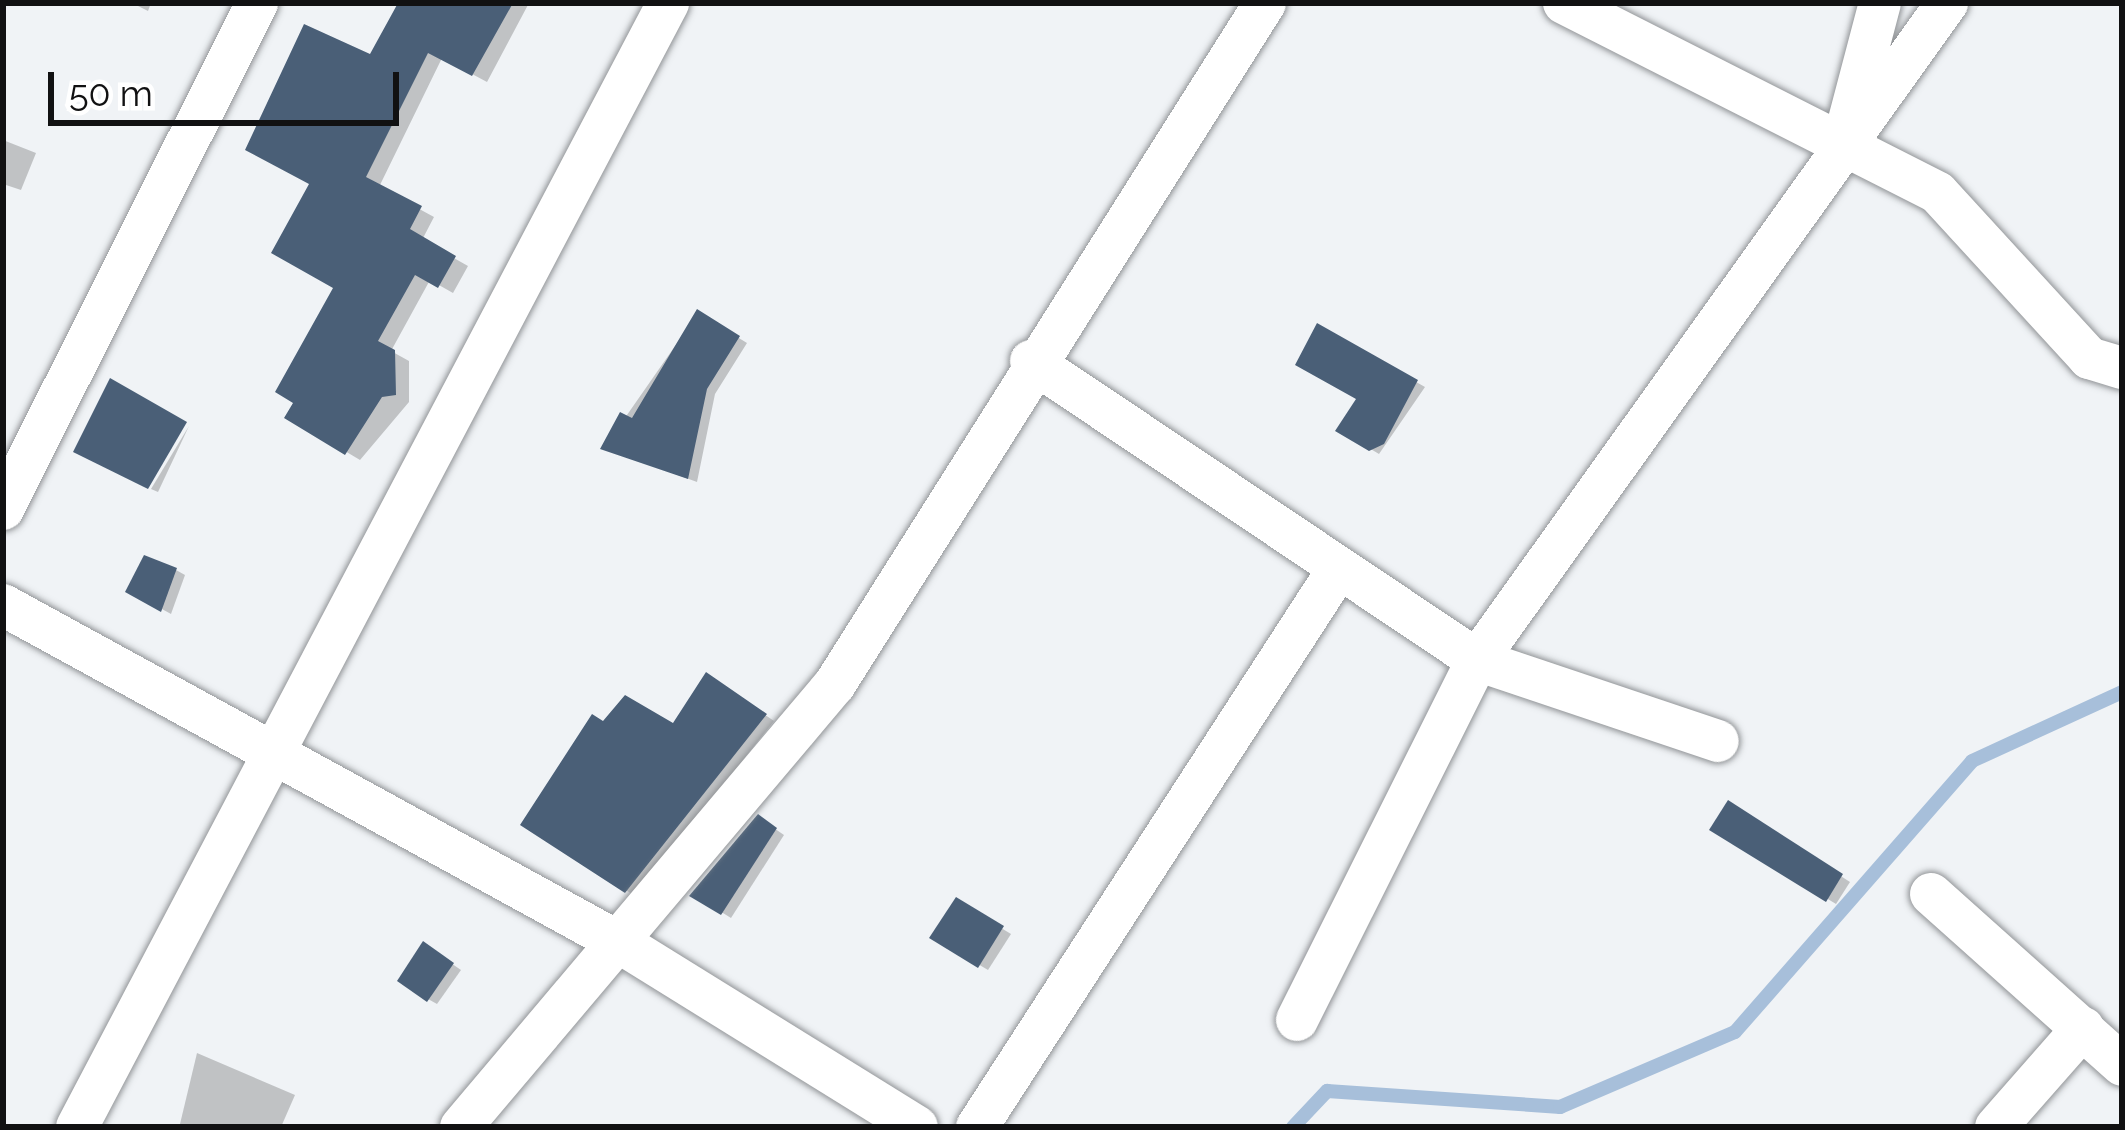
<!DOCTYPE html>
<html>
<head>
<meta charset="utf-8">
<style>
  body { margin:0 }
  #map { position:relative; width:2125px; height:1130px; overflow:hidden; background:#f0f3f6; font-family:Raleway,sans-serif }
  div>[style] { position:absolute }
  .shadow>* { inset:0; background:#0003 }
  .stream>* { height:14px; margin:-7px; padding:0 7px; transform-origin:7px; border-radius:7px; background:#a7bfda }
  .building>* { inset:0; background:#4a5f77 }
  .roads { filter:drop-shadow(0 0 3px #929598) drop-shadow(0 0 3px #929598) }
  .street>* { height:42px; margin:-21px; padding:0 21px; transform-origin:21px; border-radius:21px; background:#fff }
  span { translate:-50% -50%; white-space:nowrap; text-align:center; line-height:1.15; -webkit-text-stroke:12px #fff; paint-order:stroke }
  .frame { position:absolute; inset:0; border:6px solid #111112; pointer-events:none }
  .scale { position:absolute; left:48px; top:72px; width:351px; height:54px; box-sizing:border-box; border:6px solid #111112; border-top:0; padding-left:15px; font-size:36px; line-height:42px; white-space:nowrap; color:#111112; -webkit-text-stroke:9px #fff; paint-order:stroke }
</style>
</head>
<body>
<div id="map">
  <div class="shadow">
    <div style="clip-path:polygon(132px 3px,151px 3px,148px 11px)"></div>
    <div style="clip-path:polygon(398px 3px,529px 3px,487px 82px,442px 58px,379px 187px,434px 217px,422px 240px,468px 266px,453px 293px,430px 280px,391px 351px,409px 361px,409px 402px,360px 460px,288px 417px,337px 287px,313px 183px)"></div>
    <div style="clip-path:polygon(3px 140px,36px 153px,21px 190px,3px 184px)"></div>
    <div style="clip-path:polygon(698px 313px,747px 343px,715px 394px,697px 482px,604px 448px)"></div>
    <div style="clip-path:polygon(1319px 327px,1425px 387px,1379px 454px,1339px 430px,1360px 398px)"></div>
    <div style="clip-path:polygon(189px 426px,158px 492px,151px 489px)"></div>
    <div style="clip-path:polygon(176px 570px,185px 575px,171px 614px,129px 591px)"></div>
    <div style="clip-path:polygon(716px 681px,774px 721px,635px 896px,524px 824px,604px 724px,674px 727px)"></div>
    <div style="clip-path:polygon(1729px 804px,1850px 882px,1836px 904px,1713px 829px)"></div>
    <div style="clip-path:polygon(759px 818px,784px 835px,731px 918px,694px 895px)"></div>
    <div style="clip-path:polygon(957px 901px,1011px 934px,988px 970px,934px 938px)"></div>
    <div style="clip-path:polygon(432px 950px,461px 970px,437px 1004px,428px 999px)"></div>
    <div style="clip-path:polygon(197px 1053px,295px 1095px,281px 1127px,180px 1124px)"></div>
  </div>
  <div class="stream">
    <div style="left:1293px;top:1127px;width:50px;rotate:-46.6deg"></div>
    <div style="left:1327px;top:1091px;width:234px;rotate:3.9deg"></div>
    <div style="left:1560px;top:1107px;width:190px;rotate:-23.2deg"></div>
    <div style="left:1735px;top:1032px;width:360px;rotate:-48.8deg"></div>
    <div style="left:1972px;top:761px;width:165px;rotate:-24.7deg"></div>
  </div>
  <div class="building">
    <div style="clip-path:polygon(398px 3px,513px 3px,472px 76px,428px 53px,366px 177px,422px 206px,410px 229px,456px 256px,438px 288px,415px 275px,378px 341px,395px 350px,396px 395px,382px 397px,345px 455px,284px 418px,293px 403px,275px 392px,333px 288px,271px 253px,309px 184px,245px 150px,304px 24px,370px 54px)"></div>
    <div style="clip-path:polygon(697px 309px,740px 336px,707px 389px,688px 479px,600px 449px,620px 412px,632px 418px)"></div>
    <div style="clip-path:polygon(1317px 323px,1418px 380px,1384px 444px,1369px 451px,1335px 431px,1356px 399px,1295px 365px)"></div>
    <div style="clip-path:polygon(110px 378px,187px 422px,148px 489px,73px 452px)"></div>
    <div style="clip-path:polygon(144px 555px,177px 568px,161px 612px,125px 592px)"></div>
    <div style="clip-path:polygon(706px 672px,767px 714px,625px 893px,520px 825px,592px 714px,603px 721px,625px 695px,673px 723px)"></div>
    <div style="clip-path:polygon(1728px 800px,1843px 874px,1826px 902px,1709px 830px)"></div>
    <div style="clip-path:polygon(758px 814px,777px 828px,721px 915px,689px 896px)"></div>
    <div style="clip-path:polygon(956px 897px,1004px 926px,978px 968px,929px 938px)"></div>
    <div style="clip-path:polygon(423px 941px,454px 963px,427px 1002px,397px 981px)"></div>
  </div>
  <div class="roads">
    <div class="street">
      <div style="left:1564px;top:3px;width:419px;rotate:26.9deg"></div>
      <div style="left:1938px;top:193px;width:224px;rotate:47.5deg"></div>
      <div style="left:2089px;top:358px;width:34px;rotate:17deg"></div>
      <div style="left:1848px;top:124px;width:125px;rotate:-75.2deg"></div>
      <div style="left:1031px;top:361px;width:537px;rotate:33.84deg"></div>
      <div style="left:1477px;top:660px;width:254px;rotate:18.6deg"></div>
      <div style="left:3px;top:509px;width:566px;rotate:-63.34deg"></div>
      <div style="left:3px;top:605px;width:706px;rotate:28.71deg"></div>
      <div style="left:622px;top:944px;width:347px;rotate:31.8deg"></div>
      <div style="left:1931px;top:894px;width:256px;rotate:41.8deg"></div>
      <div style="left:1297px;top:1020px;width:402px;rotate:-63.4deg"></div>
      <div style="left:1477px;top:660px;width:808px;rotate:-54.42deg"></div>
      <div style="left:77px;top:1127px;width:1270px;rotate:-62.26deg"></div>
      <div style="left:461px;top:1127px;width:580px;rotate:-49.83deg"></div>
      <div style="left:835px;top:684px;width:805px;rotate:-57.73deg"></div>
      <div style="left:977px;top:1127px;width:666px;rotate:-57.07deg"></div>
      <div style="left:1996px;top:1127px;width:132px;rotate:-48.7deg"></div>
    </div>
  </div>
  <div class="frame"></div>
  <div class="scale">50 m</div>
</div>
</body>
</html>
